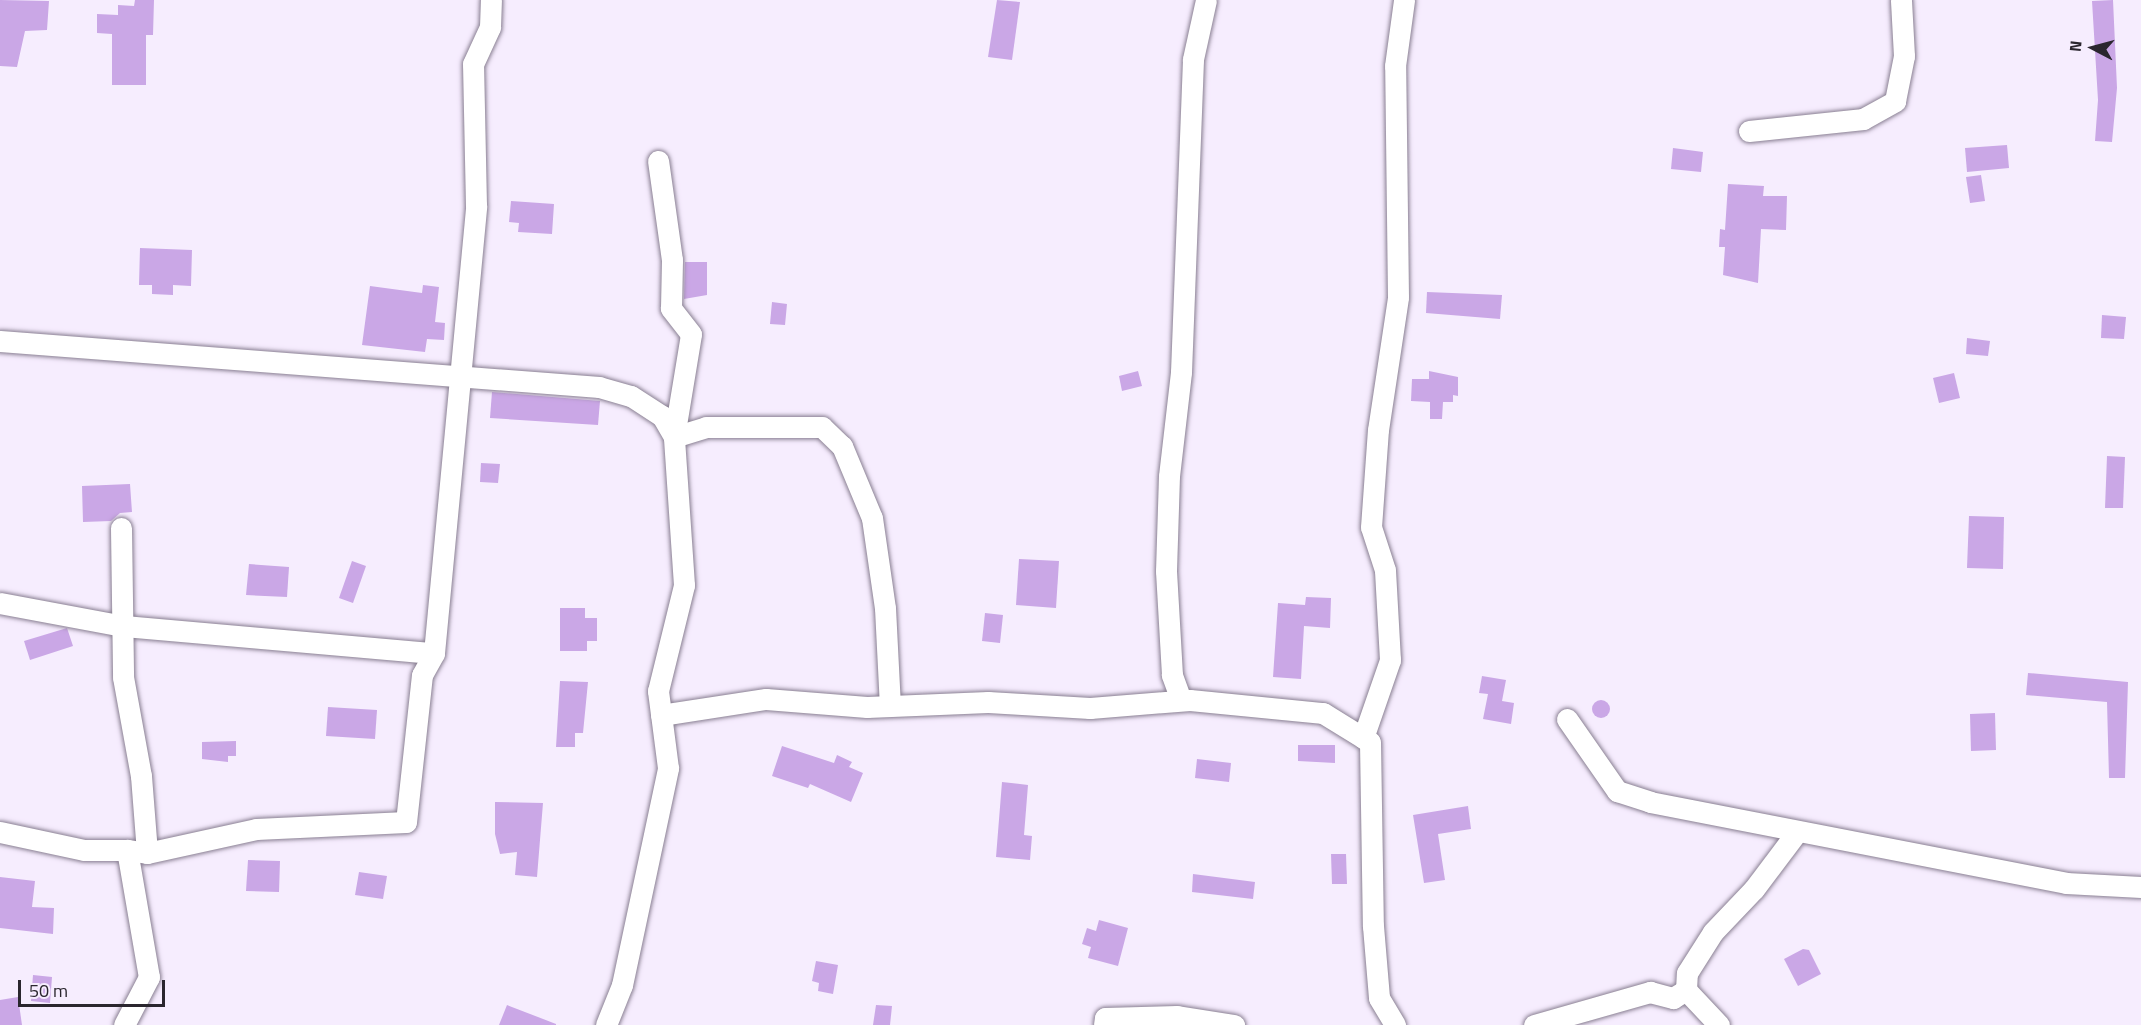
<!DOCTYPE html>
<html>
<head>
<meta charset="utf-8">
<style>
  body { margin:0 }
  #map { position:relative; width:2141px; height:1025px; overflow:hidden; background:#f6edfe; font-family:"Titillium Web",sans-serif }
  div>[style] { position:absolute }
  .building>* { inset:0; background:#caa7e6 }
  .round { border-radius:50% }
  .roads { filter:drop-shadow(0 0 2px #897f92) drop-shadow(0 0 2px #897f92) }
  .street>* { height:21px; margin:-10.5px; padding:0 10.5px; transform-origin:10.5px; border-radius:10.5px; background:#fff }
  span { translate:-50% -50%; white-space:nowrap; text-align:center; line-height:1.15; -webkit-text-stroke:6px #f6edfe; paint-order:stroke }
  .north { position:absolute; left:2063px; top:18px; width:60px; height:60px; -webkit-text-stroke:4px #f6edfe; paint-order:stroke; rotate:276deg; font-size:16px; font-weight:700; line-height:24px; text-align:center; color:#2a262e }
  .north::after { content:''; display:block; margin:auto; width:21px; height:27px; background:#2a262e; clip-path:polygon(50% 0,100% 100%,50% 72%,0 100%) }
  .scale { position:absolute; left:18px; top:980px; width:147px; height:27px; box-sizing:border-box; border:3px solid #2a262e; border-top:0; padding-left:8px; font-size:18px; line-height:21px; white-space:nowrap; color:#2a262e; -webkit-text-stroke:4px #f6edfe; paint-order:stroke }
</style>
</head>
<body>
<div id="map">
  <div class="building">
    <div style="clip-path:polygon(0 0,49px 1px,47px 30px,25px 31px,17px 67px,0 66px)"></div>
    <div style="clip-path:polygon(135px 0,154px 0,153px 35px,146px 35px,146px 85px,112px 85px,112px 34px,97px 33px,97px 14px,118px 15px,118px 5px,134px 6px)"></div>
    <div style="clip-path:polygon(997px 0,1020px 2px,1012px 60px,988px 57px)"></div>
    <div style="clip-path:polygon(2113px 0,2117px 88px,2112px 142px,2095px 141px,2098px 100px,2092px 1px)"></div>
    <div style="clip-path:polygon(2007px 145px,2009px 168px,1967px 172px,1965px 148px)"></div>
    <div style="clip-path:polygon(1673px 148px,1703px 152px,1701px 172px,1671px 169px)"></div>
    <div style="clip-path:polygon(1981px 175px,1985px 201px,1970px 203px,1966px 177px)"></div>
    <div style="clip-path:polygon(1728px 184px,1764px 186px,1763px 196px,1787px 196px,1786px 230px,1761px 229px,1758px 283px,1723px 275px,1725px 247px,1719px 247px,1720px 229px,1725px 230px)"></div>
    <div style="clip-path:polygon(511px 201px,554px 204px,552px 234px,518px 232px,519px 223px,509px 222px)"></div>
    <div style="clip-path:polygon(140px 248px,192px 250px,191px 286px,173px 285px,173px 295px,152px 294px,152px 285px,139px 285px)"></div>
    <div style="clip-path:polygon(685px 262px,707px 262px,707px 295px,684px 299px)"></div>
    <div style="clip-path:polygon(423px 285px,439px 287px,435px 322px,445px 323px,444px 340px,427px 339px,425px 352px,362px 345px,370px 286px,422px 293px)"></div>
    <div style="clip-path:polygon(1427px 292px,1502px 295px,1500px 319px,1426px 313px)"></div>
    <div style="clip-path:polygon(772px 302px,787px 304px,785px 325px,770px 324px)"></div>
    <div style="clip-path:polygon(2102px 315px,2126px 317px,2124px 339px,2101px 338px)"></div>
    <div style="clip-path:polygon(1967px 338px,1990px 341px,1988px 356px,1966px 354px)"></div>
    <div style="clip-path:polygon(1138px 371px,1142px 386px,1122px 391px,1119px 376px)"></div>
    <div style="clip-path:polygon(1429px 371px,1458px 377px,1458px 396px,1453px 395px,1453px 402px,1443px 402px,1442px 419px,1430px 419px,1430px 402px,1411px 401px,1412px 379px,1429px 379px)"></div>
    <div style="clip-path:polygon(1954px 373px,1960px 398px,1939px 403px,1933px 378px)"></div>
    <div style="clip-path:polygon(492px 392px,600px 401px,598px 425px,490px 418px)"></div>
    <div style="clip-path:polygon(2107px 456px,2125px 457px,2123px 508px,2105px 508px)"></div>
    <div style="clip-path:polygon(481px 463px,500px 464px,498px 483px,480px 482px)"></div>
    <div style="clip-path:polygon(130px 484px,132px 512px,120px 513px,111px 521px,83px 522px,82px 486px)"></div>
    <div style="clip-path:polygon(1969px 516px,2004px 517px,2003px 569px,1967px 568px)"></div>
    <div style="clip-path:polygon(1019px 559px,1059px 561px,1056px 608px,1016px 605px)"></div>
    <div style="clip-path:polygon(352px 561px,366px 566px,353px 603px,339px 598px)"></div>
    <div style="clip-path:polygon(249px 564px,289px 567px,287px 597px,246px 595px)"></div>
    <div style="clip-path:polygon(1306px 597px,1331px 598px,1330px 628px,1304px 626px,1301px 679px,1273px 677px,1278px 603px,1305px 605px)"></div>
    <div style="clip-path:polygon(560px 608px,585px 608px,585px 618px,597px 618px,597px 641px,587px 641px,587px 651px,560px 651px)"></div>
    <div style="clip-path:polygon(985px 613px,1003px 615px,1000px 643px,982px 641px)"></div>
    <div style="clip-path:polygon(67px 628px,73px 646px,30px 660px,24px 641px)"></div>
    <div style="clip-path:polygon(2028px 673px,2128px 682px,2125px 778px,2109px 778px,2107px 702px,2026px 695px)"></div>
    <div style="clip-path:polygon(1482px 676px,1506px 680px,1502px 701px,1514px 703px,1511px 724px,1483px 719px,1488px 694px,1479px 693px)"></div>
    <div style="clip-path:polygon(560px 681px,588px 682px,583px 733px,575px 733px,575px 747px,556px 747px)"></div>
    <div class="round" style="left:1592px;top:700px;width:18px;height:18px"></div>
    <div style="clip-path:polygon(328px 707px,377px 710px,375px 739px,326px 736px)"></div>
    <div style="clip-path:polygon(1995px 713px,1996px 750px,1971px 751px,1970px 714px)"></div>
    <div style="clip-path:polygon(236px 741px,236px 756px,228px 756px,228px 762px,202px 759px,202px 742px)"></div>
    <div style="clip-path:polygon(1298px 745px,1335px 745px,1335px 763px,1298px 761px)"></div>
    <div style="clip-path:polygon(782px 746px,834px 763px,837px 755px,852px 762px,849px 767px,863px 773px,851px 802px,810px 784px,808px 788px,772px 776px)"></div>
    <div style="clip-path:polygon(1197px 759px,1231px 763px,1229px 782px,1195px 778px)"></div>
    <div style="clip-path:polygon(1002px 782px,1028px 785px,1024px 835px,1032px 836px,1030px 860px,996px 857px)"></div>
    <div style="clip-path:polygon(495px 802px,543px 803px,537px 877px,515px 875px,517px 852px,500px 854px,495px 834px)"></div>
    <div style="clip-path:polygon(1468px 806px,1471px 829px,1438px 834px,1445px 880px,1424px 883px,1413px 815px)"></div>
    <div style="clip-path:polygon(1331px 854px,1346px 854px,1347px 884px,1332px 884px)"></div>
    <div style="clip-path:polygon(248px 860px,280px 861px,279px 892px,246px 891px)"></div>
    <div style="clip-path:polygon(359px 872px,387px 876px,383px 899px,355px 895px)"></div>
    <div style="clip-path:polygon(1193px 874px,1255px 882px,1253px 899px,1192px 892px)"></div>
    <div style="clip-path:polygon(0 877px,35px 881px,32px 907px,54px 908px,53px 934px,0 928px)"></div>
    <div style="clip-path:polygon(1099px 920px,1128px 928px,1118px 966px,1088px 958px,1091px 947px,1082px 944px,1087px 928px,1096px 931px)"></div>
    <div style="clip-path:polygon(1803px 949px,1809px 950px,1821px 974px,1798px 986px,1784px 959px)"></div>
    <div style="clip-path:polygon(816px 961px,838px 965px,833px 994px,818px 991px,819px 983px,812px 981px)"></div>
    <div style="clip-path:polygon(33px 975px,52px 977px,50px 1003px,31px 1001px)"></div>
    <div style="clip-path:polygon(18px 997px,22px 1025px,0 1025px,0 1000px)"></div>
    <div style="clip-path:polygon(507px 1005px,556px 1024px,556px 1025px,499px 1025px)"></div>
    <div style="clip-path:polygon(876px 1005px,892px 1006px,890px 1025px,873px 1025px)"></div>
  </div>
  <div class="roads">
    <div class="street">
      <div style="left:1749px;top:131px;width:115px;rotate:-6deg"></div>
      <div style="left:1863px;top:119px;width:37px;rotate:-29deg"></div>
      <div style="left:1895px;top:101px;width:46px;rotate:-78.7deg"></div>
      <div style="left:1904px;top:56px;width:56px;rotate:-93.1deg"></div>
      <div style="left:0;top:341px;width:601px;rotate:4.39deg"></div>
      <div style="left:599px;top:387px;width:33px;rotate:16deg"></div>
      <div style="left:631px;top:396px;width:37px;rotate:33deg"></div>
      <div style="left:662px;top:416px;width:24px;rotate:60deg"></div>
      <div style="left:674px;top:437px;width:34px;rotate:-17deg"></div>
      <div style="left:706px;top:427px;width:116px"></div>
      <div style="left:822px;top:427px;width:28px;rotate:44deg"></div>
      <div style="left:842px;top:446px;width:78px;rotate:67.4deg"></div>
      <div style="left:872px;top:518px;width:91px;rotate:81.8deg"></div>
      <div style="left:885px;top:608px;width:98px;rotate:87.1deg"></div>
      <div style="left:121px;top:528px;width:149px;rotate:89.2deg"></div>
      <div style="left:123px;top:677px;width:101px;rotate:79.7deg"></div>
      <div style="left:141px;top:776px;width:77px;rotate:85.5deg"></div>
      <div style="left:147px;top:853px;width:20px;rotate:-171deg"></div>
      <div style="left:0;top:603px;width:125px;rotate:10.6deg"></div>
      <div style="left:123px;top:626px;width:312px;rotate:5deg"></div>
      <div style="left:1181px;top:700px;width:27px;rotate:-110deg"></div>
      <div style="left:1172px;top:675px;width:104px;rotate:-93.3deg"></div>
      <div style="left:1166px;top:571px;width:95px;rotate:-88.2deg"></div>
      <div style="left:1169px;top:476px;width:105px;rotate:-83.4deg"></div>
      <div style="left:1181px;top:372px;width:313px;rotate:-87.8deg"></div>
      <div style="left:1193px;top:59px;width:60px;rotate:-77.6deg"></div>
      <div style="left:661px;top:715px;width:106px;rotate:-8.7deg"></div>
      <div style="left:766px;top:699px;width:101px;rotate:4.5deg"></div>
      <div style="left:867px;top:707px;width:121px;rotate:-2.4deg"></div>
      <div style="left:988px;top:702px;width:102px;rotate:3.4deg"></div>
      <div style="left:1090px;top:708px;width:100px;rotate:-4.6deg"></div>
      <div style="left:1190px;top:700px;width:134px;rotate:5.6deg"></div>
      <div style="left:1323px;top:713px;width:55px;rotate:31.7deg"></div>
      <div style="left:1370px;top:742px;width:184px;rotate:89.1deg"></div>
      <div style="left:1373px;top:926px;width:72px;rotate:85.2deg"></div>
      <div style="left:1379px;top:998px;width:31px;rotate:59deg"></div>
      <div style="left:1567px;top:719px;width:88px;rotate:55.2deg"></div>
      <div style="left:1617px;top:791px;width:35px;rotate:18deg"></div>
      <div style="left:1650px;top:802px;width:424px;rotate:11deg"></div>
      <div style="left:2066px;top:883px;width:75px;rotate:3.1deg"></div>
      <div style="left:1363px;top:738px;width:83px;rotate:-70.9deg"></div>
      <div style="left:1390px;top:660px;width:90px;rotate:-93.2deg"></div>
      <div style="left:1385px;top:570px;width:45px;rotate:-108deg"></div>
      <div style="left:1371px;top:527px;width:97px;rotate:-85.9deg"></div>
      <div style="left:1378px;top:430px;width:134px;rotate:-81.4deg"></div>
      <div style="left:1398px;top:297px;width:231px;rotate:-90.7deg"></div>
      <div style="left:1395px;top:66px;width:67px;rotate:-82.2deg"></div>
      <div style="left:0;top:832px;width:86px;rotate:12.1deg"></div>
      <div style="left:84px;top:850px;width:43px"></div>
      <div style="left:127px;top:850px;width:129px;rotate:80.2deg"></div>
      <div style="left:149px;top:977px;width:54px;rotate:117.5deg"></div>
      <div style="left:147px;top:853px;width:112px;rotate:-12.4deg"></div>
      <div style="left:256px;top:829px;width:150px;rotate:-2.7deg"></div>
      <div style="left:406px;top:822px;width:148px;rotate:-83.8deg"></div>
      <div style="left:422px;top:675px;width:25px;rotate:-61deg"></div>
      <div style="left:434px;top:653px;width:449px;rotate:-84.6deg"></div>
      <div style="left:476px;top:206px;width:142px;rotate:-91.2deg"></div>
      <div style="left:473px;top:64px;width:41px;rotate:-65.3deg"></div>
      <div style="left:490px;top:27px;width:27px;rotate:-88deg"></div>
      <div style="left:1686px;top:990px;width:48px;rotate:46.7deg"></div>
      <div style="left:606px;top:1025px;width:43px;rotate:-68.2deg"></div>
      <div style="left:622px;top:985px;width:222px;rotate:-78deg"></div>
      <div style="left:668px;top:768px;width:78px;rotate:-97.4deg"></div>
      <div style="left:658px;top:691px;width:109px;rotate:-76.2deg"></div>
      <div style="left:684px;top:585px;width:148px;rotate:-93.9deg"></div>
      <div style="left:674px;top:437px;width:104px;rotate:-80.6deg"></div>
      <div style="left:691px;top:334px;width:33px;rotate:-128deg"></div>
      <div style="left:671px;top:308px;width:48px;rotate:-88.8deg"></div>
      <div style="left:672px;top:260px;width:100px;rotate:-98deg"></div>
      <div style="left:1104px;top:1025px;width:7px;rotate:-82deg"></div>
      <div style="left:1105px;top:1018px;width:72px;rotate:-1.6deg"></div>
      <div style="left:1177px;top:1016px;width:58px;rotate:9deg"></div>
      <div style="left:1534px;top:1025px;width:121px;rotate:-15.9deg"></div>
      <div style="left:1650px;top:992px;width:24px;rotate:15deg"></div>
      <div style="left:1673px;top:998px;width:15px;rotate:-32deg"></div>
      <div style="left:1686px;top:990px;width:17px;rotate:-87deg"></div>
      <div style="left:1687px;top:973px;width:49px;rotate:-57.6deg"></div>
      <div style="left:1713px;top:932px;width:59px;rotate:-46.4deg"></div>
      <div style="left:1754px;top:889px;width:71px;rotate:-53deg"></div>
    </div>
  </div>
  <div class="north">N</div>
  <div class="scale">50 m</div>
</div>
</body>
</html>
